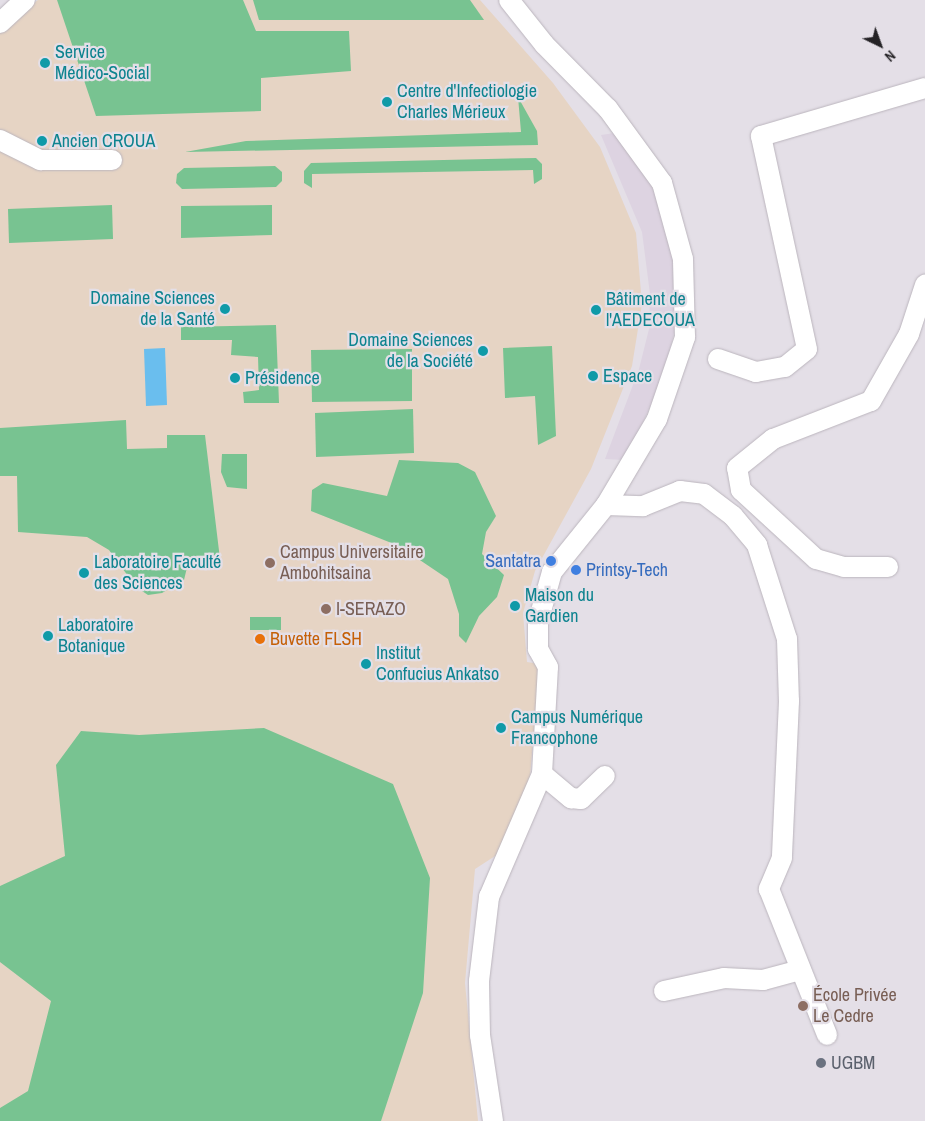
<!DOCTYPE html>
<html>
<head>
<meta charset="utf-8">
<style>
  body { margin:0 }
  #map { position:relative; width:925px; height:1121px; overflow:hidden; background:#e4dfe7; font-family:"Archivo Narrow",sans-serif }
  div>[style] { position:absolute }
  .built>* { inset:0; background:#ddd3e1 }
  .education>* { inset:0; background:#e6d4c4 }
  .green>* { inset:0; background:#78c391 }
  .water>* { inset:0; background:#6abeee }
  .roads { filter:drop-shadow(0 0 1px #bbb5bd) drop-shadow(0 0 1px #bbb5bd) }
  .minor>* { height:20px; margin:-10px; padding:0 10px; transform-origin:10px; border-radius:10px; background:#fff }
  .dots>* { width:14px; height:14px; translate:-50% -50%; box-sizing:border-box; border:2px solid #e4dfe7; border-radius:50% }
  span { translate:-50% -50%; white-space:nowrap; text-align:center; line-height:1.15; -webkit-text-stroke:4.5px #e4dfe7; paint-order:stroke }
  .culture-label { font-size:18px; color:#0d838f }
  .left { translate:0 -50%; text-align:left }
  .right { translate:-100% -50%; text-align:right }
  .education-label { font-size:18px; color:#785e54 }
  .shop-label { font-size:18px; color:#366cbe }
  .food-label { font-size:18px; color:#c56008 }
  .worship-label { font-size:18px; color:#5b616d }
  .north { position:absolute; left:855px; top:20px; width:50px; height:50px; -webkit-text-stroke:4px #e4dfe7; paint-order:stroke; rotate:138deg; font-size:14px; font-weight:700; line-height:20px; text-align:center; color:#252326 }
  .north::after { content:''; display:block; margin:auto; width:18px; height:22px; background:#252326; clip-path:polygon(50% 0,100% 100%,50% 72%,0 100%) }
</style>
</head>
<body>
<div id="map">
  <div class="built">
    <div style="clip-path:polygon(621px 132px,657px 187px,676px 272px,677px 320px,663px 380px,625px 460px,605px 459px,639px 369px,649px 329px,650px 294px,642px 232px,601px 135px)"></div>
  </div>
  <div class="education">
    <div style="clip-path:polygon(38px 0,480px 0,553px 83px,600px 147px,636px 233px,642px 304px,632px 366px,591px 469px,535px 571px,523px 613px,527px 662px,540px 664px,529px 787px,506px 849px,475px 869px,465px 983px,478px 1121px,0 1121px,0 28px)"></div>
  </div>
  <div class="green">
    <div style="clip-path:polygon(57px 0,243px 0,256px 31px,349px 31px,351px 71px,261px 78px,261px 111px,96px 116px)"></div>
    <div style="clip-path:polygon(253px 0,470px 0,484px 20px,259px 20px)"></div>
    <div style="clip-path:polygon(518px 97px,537px 131px,538px 145px,185px 152px,246px 141px,521px 132px)"></div>
    <div style="clip-path:polygon(536px 158px,542px 164px,542px 179px,534px 184px,533px 170px,312px 174px,312px 188px,304px 183px,304px 171px,311px 163px)"></div>
    <div style="clip-path:polygon(275px 166px,282px 172px,282px 181px,276px 187px,182px 189px,176px 183px,177px 174px,184px 168px)"></div>
    <div style="clip-path:polygon(112px 205px,113px 239px,9px 243px,8px 209px)"></div>
    <div style="clip-path:polygon(272px 205px,272px 235px,181px 238px,181px 206px)"></div>
    <div style="clip-path:polygon(276px 325px,279px 403px,244px 403px,243px 392px,259px 390px,258px 357px,231px 355px,232px 340px,181px 340px,181px 327px)"></div>
    <div style="clip-path:polygon(552px 346px,556px 436px,538px 445px,535px 396px,505px 398px,503px 348px)"></div>
    <div style="clip-path:polygon(412px 349px,412px 401px,312px 402px,311px 350px)"></div>
    <div style="clip-path:polygon(413px 409px,414px 453px,316px 457px,315px 413px)"></div>
    <div style="clip-path:polygon(126px 420px,127px 449px,167px 448px,167px 435px,205px 435px,220px 559px,189px 559px,184px 580px,162px 593px,148px 595px,136px 587px,109px 550px,87px 537px,18px 532px,17px 476px,0 476px,0 428px)"></div>
    <div style="clip-path:polygon(222px 454px,247px 454px,247px 489px,227px 487px,221px 472px)"></div>
    <div style="clip-path:polygon(399px 460px,458px 463px,475px 472px,496px 516px,486px 532px,482px 554px,504px 575px,497px 597px,479px 616px,466px 643px,459px 636px,459px 614px,448px 579px,399px 546px,311px 511px,312px 490px,323px 483px,387px 496px)"></div>
    <div style="clip-path:polygon(250px 617px,281px 617px,281px 630px,250px 630px)"></div>
    <div style="clip-path:polygon(264px 728px,393px 784px,430px 878px,423px 993px,381px 1121px,0 1121px,0 1108px,28px 1091px,51px 1001px,0 962px,0 886px,65px 856px,56px 765px,81px 731px,139px 735px)"></div>
  </div>
  <div class="water">
    <div style="clip-path:polygon(165px 348px,167px 405px,146px 406px,144px 349px)"></div>
  </div>
  <div class="roads">
    <div class="minor">
      <div style="left:0;top:23px;width:34px;rotate:-43deg"></div>
      <div style="left:0;top:140px;width:45px;rotate:26.6deg"></div>
      <div style="left:40px;top:160px;width:72px"></div>
      <div style="left:718px;top:359px;width:40px;rotate:18.9deg"></div>
      <div style="left:756px;top:372px;width:29px;rotate:-10deg"></div>
      <div style="left:785px;top:367px;width:28px;rotate:-39deg"></div>
      <div style="left:807px;top:349px;width:218px;rotate:-102.2deg"></div>
      <div style="left:761px;top:136px;width:171px;rotate:-16.3deg"></div>
      <div style="left:606px;top:505px;width:37px;rotate:2deg"></div>
      <div style="left:643px;top:506px;width:40px;rotate:-22deg"></div>
      <div style="left:680px;top:491px;width:24px;rotate:7deg"></div>
      <div style="left:704px;top:494px;width:36px;rotate:37deg"></div>
      <div style="left:733px;top:516px;width:38px;rotate:50deg"></div>
      <div style="left:757px;top:545px;width:99px;rotate:72.3deg"></div>
      <div style="left:787px;top:639px;width:62px;rotate:88.2deg"></div>
      <div style="left:789px;top:701px;width:157px;rotate:92.6deg"></div>
      <div style="left:782px;top:858px;width:34px;rotate:113deg"></div>
      <div style="left:769px;top:889px;width:157px;rotate:68.3deg"></div>
      <div style="left:888px;top:567px;width:44px;rotate:180deg"></div>
      <div style="left:844px;top:567px;width:29px;rotate:-164deg"></div>
      <div style="left:816px;top:559px;width:102px;rotate:-137.4deg"></div>
      <div style="left:741px;top:490px;width:22px;rotate:-100deg"></div>
      <div style="left:737px;top:468px;width:46px;rotate:-38.9deg"></div>
      <div style="left:773px;top:439px;width:105px;rotate:-21.2deg"></div>
      <div style="left:871px;top:401px;width:77px;rotate:-60.4deg"></div>
      <div style="left:909px;top:334px;width:52px;rotate:-71.9deg"></div>
      <div style="left:542px;top:774px;width:38px;rotate:40deg"></div>
      <div style="left:571px;top:798px;width:10px;rotate:6deg"></div>
      <div style="left:581px;top:799px;width:33px;rotate:-44deg"></div>
      <div style="left:664px;top:991px;width:61px;rotate:-12.2deg"></div>
      <div style="left:724px;top:978px;width:39px;rotate:3deg"></div>
      <div style="left:763px;top:980px;width:38px;rotate:-15deg"></div>
      <div style="left:493px;top:1121px;width:87px;rotate:-98.6deg"></div>
      <div style="left:480px;top:1035px;width:54px;rotate:-91.1deg"></div>
      <div style="left:479px;top:981px;width:85px;rotate:-83.2deg"></div>
      <div style="left:489px;top:897px;width:134px;rotate:-66.7deg"></div>
      <div style="left:542px;top:774px;width:107px;rotate:-86.8deg"></div>
      <div style="left:548px;top:667px;width:21px;rotate:-119deg"></div>
      <div style="left:538px;top:649px;width:27px;rotate:-90deg"></div>
      <div style="left:538px;top:622px;width:52px;rotate:-74.4deg"></div>
      <div style="left:552px;top:572px;width:86px;rotate:-51.1deg"></div>
      <div style="left:606px;top:505px;width:100px;rotate:-59.3deg"></div>
      <div style="left:657px;top:419px;width:87px;rotate:-71.1deg"></div>
      <div style="left:685px;top:337px;width:78px;rotate:-91.5deg"></div>
      <div style="left:683px;top:259px;width:79px;rotate:-105.4deg"></div>
      <div style="left:662px;top:183px;width:92px;rotate:-126.1deg"></div>
      <div style="left:608px;top:109px;width:91px;rotate:-134.6deg"></div>
      <div style="left:544px;top:44px;width:56px;rotate:-128.5deg"></div>
    </div>
  </div>
  <div class="dots">
    <div style="left:45px;top:63px;background:#0f9aa8"></div>
    <div style="left:387px;top:102px;background:#0f9aa8"></div>
    <div style="left:42px;top:141px;background:#0f9aa8"></div>
    <div style="left:225px;top:309px;background:#0f9aa8"></div>
    <div style="left:596px;top:310px;background:#0f9aa8"></div>
    <div style="left:483px;top:351px;background:#0f9aa8"></div>
    <div style="left:593px;top:376px;background:#0f9aa8"></div>
    <div style="left:235px;top:378px;background:#0f9aa8"></div>
    <div style="left:551px;top:561px;background:#3f7fe0"></div>
    <div style="left:270px;top:563px;background:#8d6e63"></div>
    <div style="left:576px;top:570px;background:#3f7fe0"></div>
    <div style="left:84px;top:573px;background:#0f9aa8"></div>
    <div style="left:515px;top:606px;background:#0f9aa8"></div>
    <div style="left:326px;top:609px;background:#8d6e63"></div>
    <div style="left:48px;top:636px;background:#0f9aa8"></div>
    <div style="left:260px;top:639px;background:#e8710a"></div>
    <div style="left:366px;top:664px;background:#0f9aa8"></div>
    <div style="left:501px;top:728px;background:#0f9aa8"></div>
    <div style="left:803px;top:1006px;background:#8d6e63"></div>
    <div style="left:821px;top:1063px;background:#6b7280"></div>
  </div>
  <div class="culture-label">
    <span class="left" style="left:55px;top:63px">Service<br>Médico-Social</span>
    <span class="left" style="left:397px;top:102px">Centre d'Infectiologie<br>Charles Mérieux</span>
    <span class="left" style="left:52px;top:141px">Ancien CROUA</span>
    <span class="right" style="left:215px;top:309px">Domaine Sciences<br>de la Santé</span>
    <span class="left" style="left:606px;top:310px">Bâtiment de<br>l'AEDECOUA</span>
    <span class="right" style="left:473px;top:351px">Domaine Sciences<br>de la Société</span>
    <span class="left" style="left:603px;top:376px">Espace</span>
    <span class="left" style="left:245px;top:378px">Présidence</span>
    <span class="left" style="left:94px;top:573px">Laboratoire Faculté<br>des Sciences</span>
    <span class="left" style="left:525px;top:606px">Maison du<br>Gardien</span>
    <span class="left" style="left:58px;top:636px">Laboratoire<br>Botanique</span>
    <span class="left" style="left:376px;top:664px">Institut<br>Confucius Ankatso</span>
    <span class="left" style="left:511px;top:728px">Campus Numérique<br>Francophone</span>
  </div>
  <div class="education-label">
    <span class="left" style="left:280px;top:563px">Campus Universitaire<br>Ambohitsaina</span>
    <span class="left" style="left:336px;top:609px">I-SERAZO</span>
    <span class="left" style="left:813px;top:1006px">École Privée<br>Le Cedre</span>
  </div>
  <div class="shop-label">
    <span class="right" style="left:541px;top:561px">Santatra</span>
    <span class="left" style="left:586px;top:570px">Printsy-Tech</span>
  </div>
  <div class="food-label">
    <span class="left" style="left:270px;top:639px">Buvette FLSH</span>
  </div>
  <div class="worship-label">
    <span class="left" style="left:831px;top:1063px">UGBM</span>
  </div>
  <div class="north">N</div>
</div>
</body>
</html>
